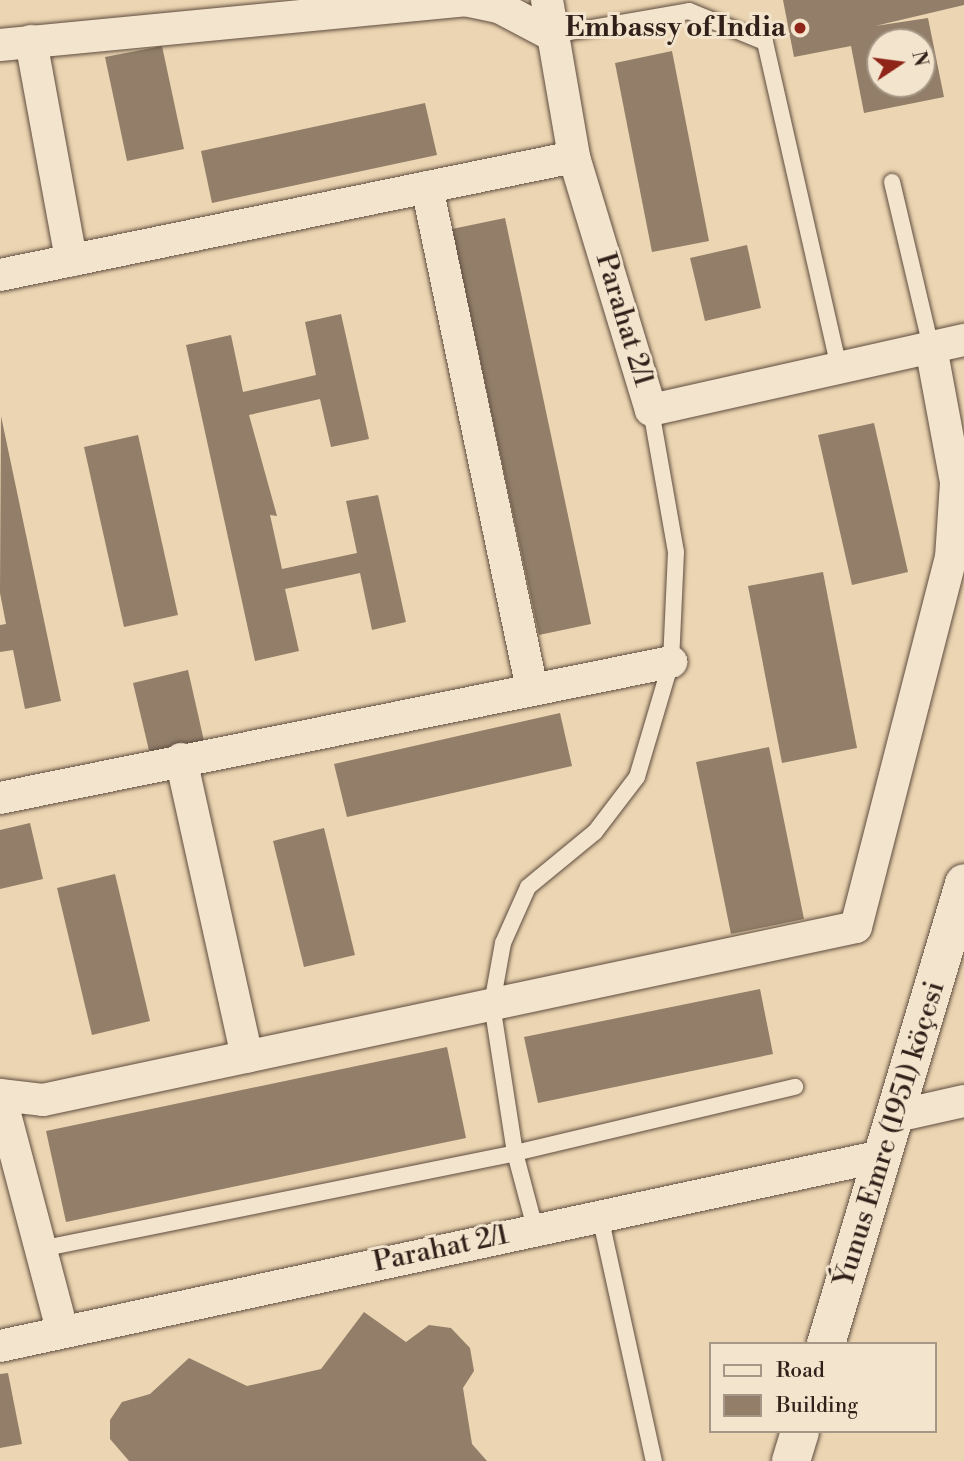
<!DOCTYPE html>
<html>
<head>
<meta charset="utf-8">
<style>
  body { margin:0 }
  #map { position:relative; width:964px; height:1461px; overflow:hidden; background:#ecd5b2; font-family:"Libre Bodoni",serif }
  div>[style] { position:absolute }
  .building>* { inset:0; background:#927e69 }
  .roads { filter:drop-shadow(0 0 2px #5f4d3f) drop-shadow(0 0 2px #5f4d3f) }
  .service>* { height:16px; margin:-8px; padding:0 8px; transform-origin:8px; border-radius:8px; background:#f3e4cd }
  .minor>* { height:32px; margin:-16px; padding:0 16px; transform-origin:16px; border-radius:16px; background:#f3e4cd }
  .tertiary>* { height:38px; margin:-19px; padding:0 19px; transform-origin:19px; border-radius:19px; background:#f3e4cd }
  .dots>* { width:19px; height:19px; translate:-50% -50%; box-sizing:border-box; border:4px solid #f3e4cd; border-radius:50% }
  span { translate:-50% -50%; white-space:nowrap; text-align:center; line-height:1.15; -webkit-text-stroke:6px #f3e4cd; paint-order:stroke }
  .poi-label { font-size:28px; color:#302019; font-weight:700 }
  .right { translate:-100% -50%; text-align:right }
  .street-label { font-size:28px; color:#302019 }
  .legend { position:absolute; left:709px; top:1342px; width:228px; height:91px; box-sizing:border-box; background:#f3e4cd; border:2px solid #a59685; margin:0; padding:9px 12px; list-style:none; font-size:21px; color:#302019 }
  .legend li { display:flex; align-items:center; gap:14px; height:35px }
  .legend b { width:35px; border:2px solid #a59685 }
  .north { position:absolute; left:866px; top:28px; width:70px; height:70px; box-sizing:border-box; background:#f3e4cd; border:2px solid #a59685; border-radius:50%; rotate:77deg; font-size:19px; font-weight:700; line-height:28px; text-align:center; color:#302019 }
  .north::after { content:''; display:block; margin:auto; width:24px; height:32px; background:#8f2418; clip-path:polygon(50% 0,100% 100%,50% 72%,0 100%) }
</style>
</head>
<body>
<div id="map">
  <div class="building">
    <div style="clip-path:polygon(evenodd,783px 0,964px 0,964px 5px,875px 26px,928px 18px,944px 97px,864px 113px,851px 46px,794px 57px,783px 0,880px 42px,922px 42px,922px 84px,880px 84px,880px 42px)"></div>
    <div style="clip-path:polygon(162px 46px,184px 149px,127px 161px,105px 57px)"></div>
    <div style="clip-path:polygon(672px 51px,709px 241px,652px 252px,615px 63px)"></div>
    <div style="clip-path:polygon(425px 103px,437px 155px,212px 203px,201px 151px)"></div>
    <div style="clip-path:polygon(505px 218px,591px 624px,539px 635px,452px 229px)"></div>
    <div style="clip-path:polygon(747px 245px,761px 308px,705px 321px,690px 258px)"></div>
    <div style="clip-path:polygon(341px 314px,369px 439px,331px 447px,320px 399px,249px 415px,277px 516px,270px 515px,282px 569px,357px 553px,346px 501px,378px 495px,406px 622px,372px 630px,360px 573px,285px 589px,299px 651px,255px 661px,186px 345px,231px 335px,243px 392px,316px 375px,305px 322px)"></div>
    <div style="clip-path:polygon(1px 416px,61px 701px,25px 709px,13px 650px,0 652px,0 625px,6px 624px,0 593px)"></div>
    <div style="clip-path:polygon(874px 423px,908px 572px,852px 585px,818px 435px)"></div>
    <div style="clip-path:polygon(138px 435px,178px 615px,124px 627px,84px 447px)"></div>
    <div style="clip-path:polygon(823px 572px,857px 748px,782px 763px,748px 586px)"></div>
    <div style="clip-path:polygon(188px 670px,206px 750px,152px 763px,133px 683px)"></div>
    <div style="clip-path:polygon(560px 713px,572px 766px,347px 817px,334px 764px)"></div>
    <div style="clip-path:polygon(769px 747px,804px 919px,731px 934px,696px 762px)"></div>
    <div style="clip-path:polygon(30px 823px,43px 879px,0 889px,0 830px)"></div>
    <div style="clip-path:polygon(324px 828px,355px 955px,304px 967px,273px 841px)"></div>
    <div style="clip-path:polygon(115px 874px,150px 1021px,92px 1035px,57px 888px)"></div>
    <div style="clip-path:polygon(760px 989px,773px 1054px,538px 1103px,524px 1037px)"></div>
    <div style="clip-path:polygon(447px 1047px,466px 1138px,66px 1222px,46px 1131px)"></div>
    <div style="clip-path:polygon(364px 1312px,406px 1342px,429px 1325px,451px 1328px,470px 1348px,474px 1371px,463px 1388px,472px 1444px,487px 1461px,129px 1461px,110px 1439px,110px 1420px,122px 1402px,150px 1394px,189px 1358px,247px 1386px,321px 1369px)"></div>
    <div style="clip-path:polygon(8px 1373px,22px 1444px,0 1448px,0 1374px)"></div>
  </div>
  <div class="roads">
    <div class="service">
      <div style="left:552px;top:35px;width:139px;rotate:-9.9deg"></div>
      <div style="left:689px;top:11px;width:82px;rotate:22.2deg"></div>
      <div style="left:765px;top:42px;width:334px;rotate:77.2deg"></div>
      <div style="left:892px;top:182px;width:170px;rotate:76.7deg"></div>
      <div style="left:600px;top:1216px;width:251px;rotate:77.6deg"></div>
      <div style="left:535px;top:1228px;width:78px;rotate:-104.9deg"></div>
      <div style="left:515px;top:1153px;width:151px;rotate:-98.8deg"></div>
      <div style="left:492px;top:1004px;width:62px;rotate:-79.8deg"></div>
      <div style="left:503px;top:943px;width:61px;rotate:-65.9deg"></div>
      <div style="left:528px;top:887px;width:87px;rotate:-39.4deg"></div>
      <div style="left:595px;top:832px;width:69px;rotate:-52.6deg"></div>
      <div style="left:637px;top:777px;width:120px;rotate:-73.5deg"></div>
      <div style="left:671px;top:662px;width:110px;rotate:-87.4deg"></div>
      <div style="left:676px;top:552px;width:144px;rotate:-100deg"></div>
      <div style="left:45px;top:1248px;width:480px;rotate:-11.4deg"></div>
      <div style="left:515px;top:1153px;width:288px;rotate:-13.3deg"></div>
    </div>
    <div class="minor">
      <div style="left:547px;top:0;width:159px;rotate:80.2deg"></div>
      <div style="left:574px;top:157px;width:264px;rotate:73.1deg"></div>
      <div style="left:651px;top:410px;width:321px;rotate:-12.6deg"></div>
      <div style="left:31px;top:41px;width:223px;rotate:79.6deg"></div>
      <div style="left:0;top:45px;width:467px;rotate:-5.5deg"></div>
      <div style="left:465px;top:0;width:35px;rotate:12deg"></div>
      <div style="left:499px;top:7px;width:60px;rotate:27.8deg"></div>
      <div style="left:427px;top:187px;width:513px;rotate:78.19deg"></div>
      <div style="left:0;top:275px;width:586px;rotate:-11.62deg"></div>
      <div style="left:181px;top:759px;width:305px;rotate:77.5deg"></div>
      <div style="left:0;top:798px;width:685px;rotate:-11.46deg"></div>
      <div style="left:0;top:1095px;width:43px;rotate:6.6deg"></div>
      <div style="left:43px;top:1100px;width:831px;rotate:-12.01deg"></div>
      <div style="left:856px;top:927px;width:381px;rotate:-75.6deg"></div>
      <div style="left:951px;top:558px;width:76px;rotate:-86.2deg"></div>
      <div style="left:956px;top:482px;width:137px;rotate:-100.5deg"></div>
      <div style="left:0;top:1095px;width:243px;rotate:75.2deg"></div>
      <div style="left:897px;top:1116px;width:69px;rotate:-12.6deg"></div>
      <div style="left:0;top:1346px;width:902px;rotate:-12.16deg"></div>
    </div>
    <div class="tertiary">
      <div style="left:826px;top:1344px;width:481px;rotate:-73.3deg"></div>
      <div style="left:791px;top:1461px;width:31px;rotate:-73deg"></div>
    </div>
  </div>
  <div class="dots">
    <div style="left:800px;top:28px;background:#8f2418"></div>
  </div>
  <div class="poi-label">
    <span class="right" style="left:786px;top:28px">Embassy of India</span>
  </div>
  <div class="street-label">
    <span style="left:624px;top:320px;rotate:73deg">Parahat 2/1</span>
    <span style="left:890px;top:1134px;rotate:-73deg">Ýunus Emre (1951) köçesi</span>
    <span style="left:441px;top:1249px;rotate:-12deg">Parahat 2/1</span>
  </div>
  <ul class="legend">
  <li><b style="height:9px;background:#f3e4cd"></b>Road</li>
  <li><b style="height:19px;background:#927e69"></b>Building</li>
  </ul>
  <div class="north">N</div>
</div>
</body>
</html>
